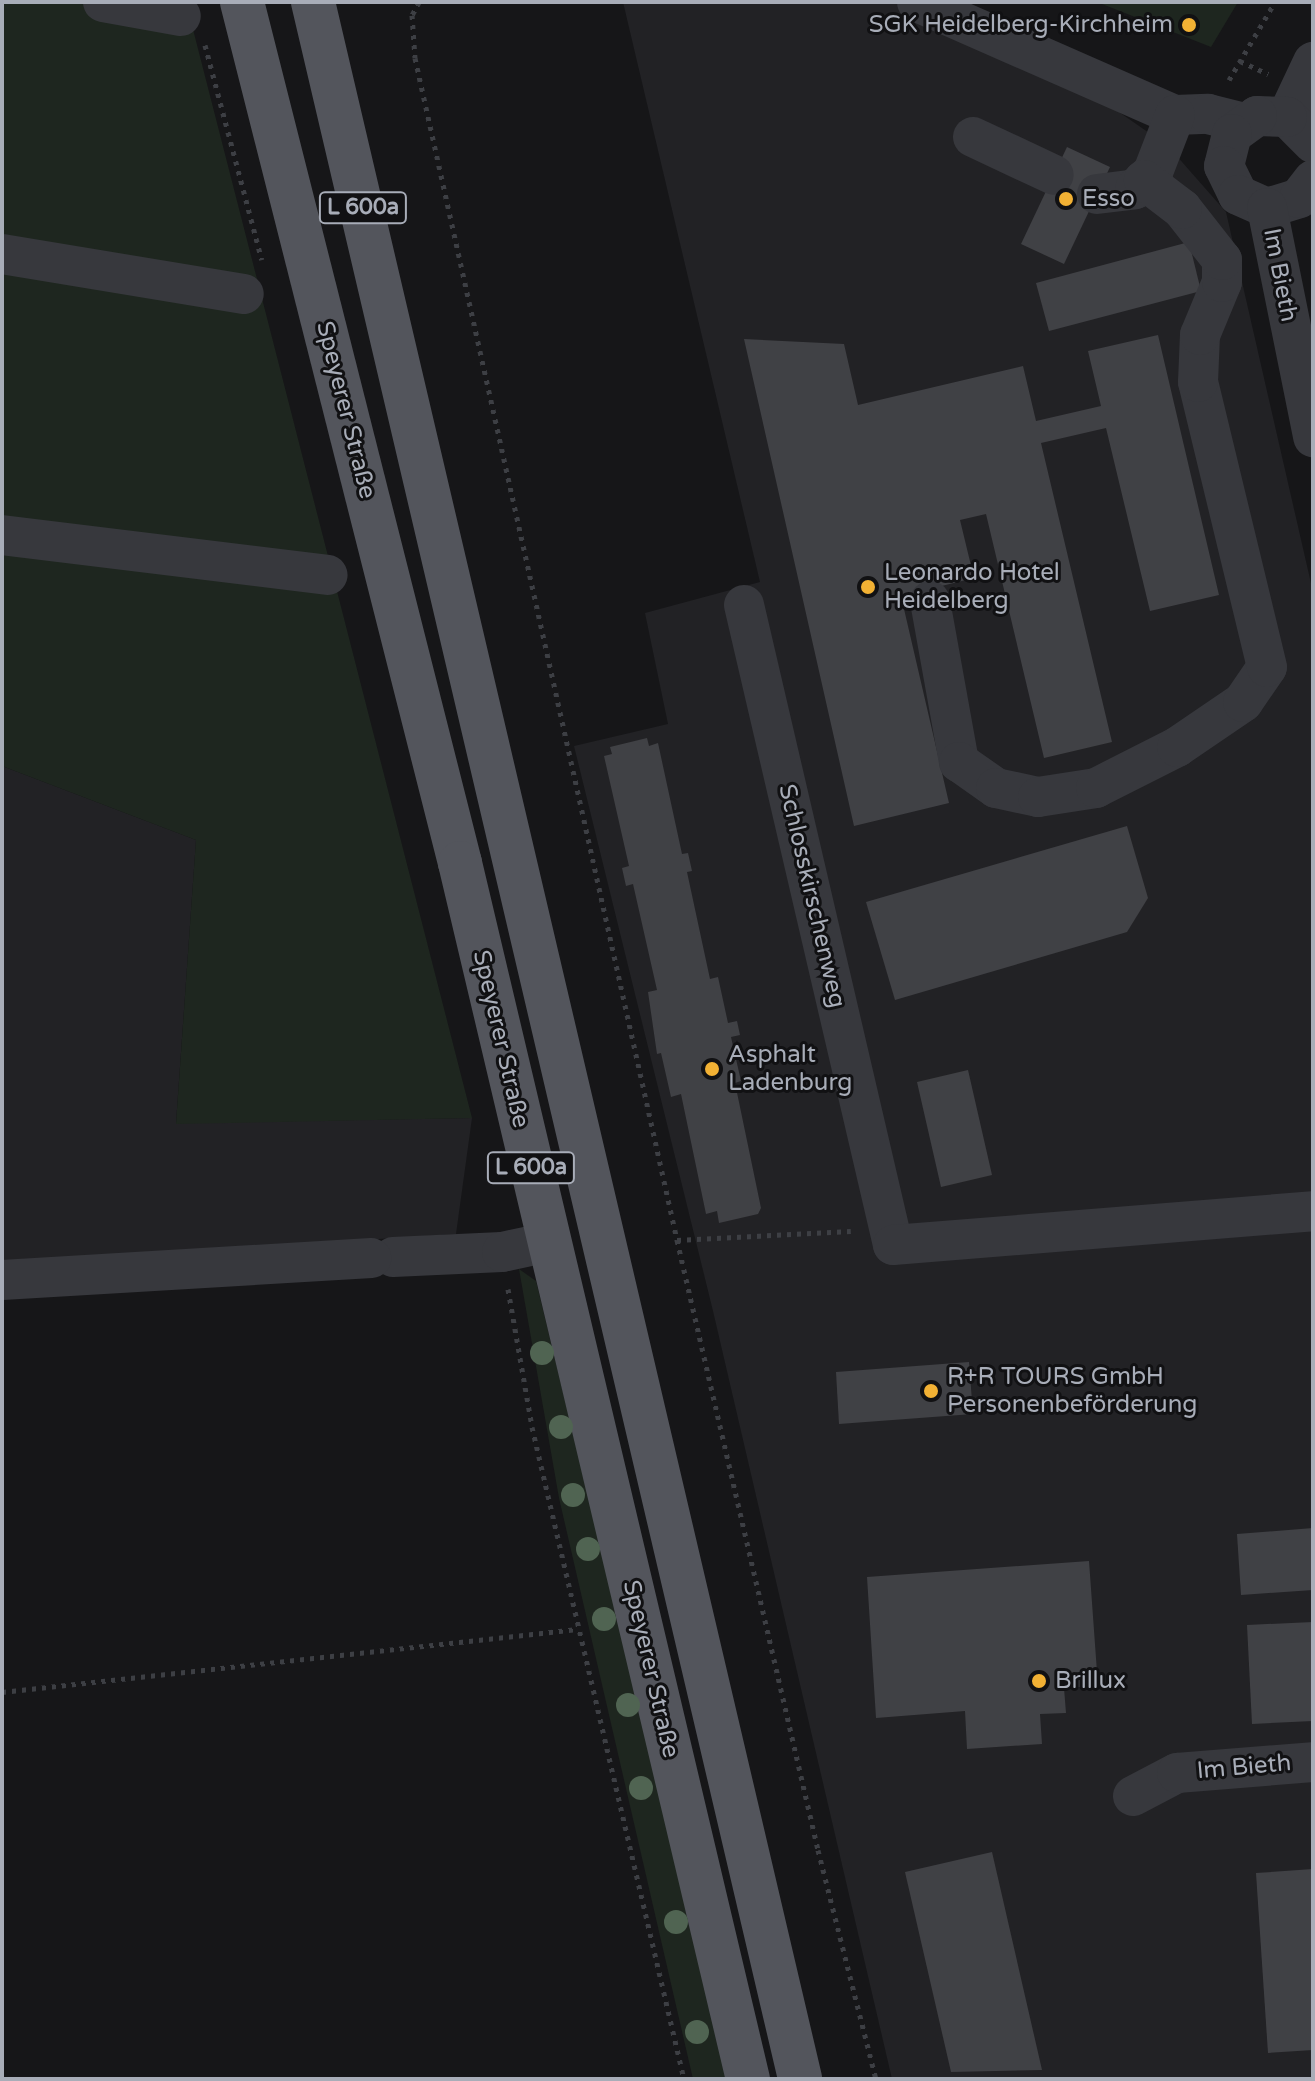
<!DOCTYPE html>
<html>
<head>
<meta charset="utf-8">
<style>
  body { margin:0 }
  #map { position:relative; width:1315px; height:2081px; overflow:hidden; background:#161618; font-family:"Varela Round",sans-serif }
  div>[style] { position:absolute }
  .built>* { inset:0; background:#222225 }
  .green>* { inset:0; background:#1e261f }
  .building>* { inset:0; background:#404145 }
  .path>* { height:5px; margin-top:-2.5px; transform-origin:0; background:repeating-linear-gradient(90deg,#3d3f44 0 4px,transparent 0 10px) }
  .minor>* { height:40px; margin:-20px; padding:0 20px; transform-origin:20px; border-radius:20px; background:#37383d }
  .major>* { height:44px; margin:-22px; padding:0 22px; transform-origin:22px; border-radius:22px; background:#53555c }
  .trees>* { width:24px; height:24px; margin:-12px; border-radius:50%; background:#506452 }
  .dots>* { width:22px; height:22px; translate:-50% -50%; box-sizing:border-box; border:4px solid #111113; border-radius:50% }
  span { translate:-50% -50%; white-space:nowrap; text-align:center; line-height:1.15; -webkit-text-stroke:6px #111113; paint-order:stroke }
  .shield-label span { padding:2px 6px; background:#111113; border:2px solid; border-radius:6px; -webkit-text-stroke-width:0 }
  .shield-label { font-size:22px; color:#a8adb8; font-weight:700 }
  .poi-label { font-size:24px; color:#a8adb8 }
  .right { translate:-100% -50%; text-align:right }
  .left { translate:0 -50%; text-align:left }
  .street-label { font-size:24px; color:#a8adb8 }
  .frame { position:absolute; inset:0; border:4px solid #a8adb8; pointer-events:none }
</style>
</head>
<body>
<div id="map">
  <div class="built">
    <div style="clip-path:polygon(623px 2px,917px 2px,1022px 45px,1168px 146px,1226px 212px,1313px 592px,1313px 2079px,892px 2079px,713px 1311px,574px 746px,668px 724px,645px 613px,760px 582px)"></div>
    <div style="clip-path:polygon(2px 766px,196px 840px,176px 1123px,472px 1118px,456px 1234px,2px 1263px)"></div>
  </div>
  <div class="green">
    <div style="clip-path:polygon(2px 2px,186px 2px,472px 1118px,176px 1124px,196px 840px,2px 766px)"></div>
    <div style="clip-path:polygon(1097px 2px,1238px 2px,1211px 47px)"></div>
    <div style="clip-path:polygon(519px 1269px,536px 1281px,730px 2079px,693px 2079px,559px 1498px)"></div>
  </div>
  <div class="building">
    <div style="clip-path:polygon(1067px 147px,1110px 167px,1064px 264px,1021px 244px)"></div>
    <div style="clip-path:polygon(1189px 242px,1201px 291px,1049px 331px,1036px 283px)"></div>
    <div style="clip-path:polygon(1158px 335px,1219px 595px,1150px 611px,1106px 428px,1041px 443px,1112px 742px,1044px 758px,986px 514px,960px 520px,974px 578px,901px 596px,949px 803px,854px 826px,744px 339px,844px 344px,858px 405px,1023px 366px,1036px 421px,1101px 406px,1088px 351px)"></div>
    <div style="clip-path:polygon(647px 738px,649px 746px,658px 743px,682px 854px,688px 853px,692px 871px,687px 872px,710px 979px,718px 977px,728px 1023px,737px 1021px,740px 1035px,731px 1037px,741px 1081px,735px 1083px,761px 1208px,758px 1214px,719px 1223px,717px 1211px,706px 1214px,681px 1094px,671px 1097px,661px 1053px,657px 1054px,648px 992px,657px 990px,633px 884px,626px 886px,622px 868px,629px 866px,604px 756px,612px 754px,610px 747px)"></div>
    <div style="clip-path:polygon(1127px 826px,1148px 898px,1127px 932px,895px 1000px,866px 902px)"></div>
    <div style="clip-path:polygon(968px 1070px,992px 1175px,941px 1187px,917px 1082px)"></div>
    <div style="clip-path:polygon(969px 1362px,973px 1414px,839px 1424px,836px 1372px)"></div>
    <div style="clip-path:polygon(1313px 1528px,1313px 1590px,1241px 1595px,1237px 1534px)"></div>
    <div style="clip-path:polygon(1089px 1561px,1098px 1686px,1064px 1688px,1066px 1713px,1040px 1714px,1042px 1744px,967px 1749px,965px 1711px,876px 1718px,867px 1577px)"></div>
    <div style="clip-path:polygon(1313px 1622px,1313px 1721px,1252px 1724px,1247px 1625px)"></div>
    <div style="clip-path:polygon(992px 1852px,1042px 2070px,951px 2072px,905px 1872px)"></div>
    <div style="clip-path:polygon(1313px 1869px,1313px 2050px,1268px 2053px,1256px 1873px)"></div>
  </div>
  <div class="path">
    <div style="left:419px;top:2px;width:15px;rotate:118deg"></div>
    <div style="left:412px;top:15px;width:43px;rotate:86deg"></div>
    <div style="left:415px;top:58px;width:1211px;rotate:77.5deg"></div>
    <div style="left:677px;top:1240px;width:626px;rotate:76.98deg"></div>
    <div style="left:818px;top:1850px;width:236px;rotate:75.8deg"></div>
    <div style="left:205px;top:45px;width:222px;rotate:75.2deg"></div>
    <div style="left:1240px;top:61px;width:31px;rotate:25deg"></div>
    <div style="left:1229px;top:80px;width:91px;rotate:-59.5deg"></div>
    <div style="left:677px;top:1240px;width:174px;rotate:-3deg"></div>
    <div style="left:508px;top:1289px;width:140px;rotate:80.1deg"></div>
    <div style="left:532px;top:1427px;width:669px;rotate:76.88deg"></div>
    <div style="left:2px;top:1692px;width:579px;rotate:-6.24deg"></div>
  </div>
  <div class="minor">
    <div style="left:103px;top:2px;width:79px;rotate:10.2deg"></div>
    <div style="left:917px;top:2px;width:282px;rotate:23.7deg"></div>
    <div style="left:1175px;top:115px;width:33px;rotate:-2deg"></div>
    <div style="left:1208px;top:114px;width:37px;rotate:14deg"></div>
    <div style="left:1287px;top:117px;width:61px;rotate:-64.7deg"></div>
    <div style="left:973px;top:137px;width:89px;rotate:25.1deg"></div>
    <div style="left:1313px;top:143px;width:37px;rotate:-135deg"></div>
    <div style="left:1287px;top:117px;width:30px;rotate:-178deg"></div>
    <div style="left:1257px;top:116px;width:31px;rotate:144deg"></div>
    <div style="left:1232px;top:134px;width:33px;rotate:104deg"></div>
    <div style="left:1224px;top:166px;width:32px;rotate:64deg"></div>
    <div style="left:1238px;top:195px;width:32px;rotate:24deg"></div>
    <div style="left:1267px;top:208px;width:34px;rotate:-17deg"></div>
    <div style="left:1299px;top:198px;width:23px;rotate:-52deg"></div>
    <div style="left:1097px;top:194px;width:38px;rotate:-7deg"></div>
    <div style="left:1135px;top:189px;width:25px;rotate:-43deg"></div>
    <div style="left:1153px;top:172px;width:61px;rotate:-68.9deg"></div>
    <div style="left:1267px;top:208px;width:234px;rotate:78.6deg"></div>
    <div style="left:2px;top:254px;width:245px;rotate:9.4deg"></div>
    <div style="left:2px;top:535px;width:328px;rotate:7deg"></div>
    <div style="left:930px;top:601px;width:164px;rotate:79.8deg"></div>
    <div style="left:959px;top:762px;width:45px;rotate:35.1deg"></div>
    <div style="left:996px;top:788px;width:43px;rotate:12.1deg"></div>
    <div style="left:1038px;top:797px;width:59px;rotate:-8.8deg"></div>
    <div style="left:1096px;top:788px;width:91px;rotate:-26.8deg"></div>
    <div style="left:1177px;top:747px;width:80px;rotate:-34.3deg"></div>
    <div style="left:1243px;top:702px;width:42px;rotate:-55.6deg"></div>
    <div style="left:1267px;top:667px;width:293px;rotate:-103.6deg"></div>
    <div style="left:1198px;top:382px;width:47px;rotate:-87.6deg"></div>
    <div style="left:1200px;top:335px;width:57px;rotate:-67.5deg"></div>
    <div style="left:1222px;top:282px;width:22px;rotate:-90deg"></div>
    <div style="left:1222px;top:260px;width:65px;rotate:-128.1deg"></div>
    <div style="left:1182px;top:209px;width:48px;rotate:-142.7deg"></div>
    <div style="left:744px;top:605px;width:657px;rotate:76.89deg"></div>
    <div style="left:893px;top:1245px;width:421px;rotate:-4.6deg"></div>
    <div style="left:393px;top:1257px;width:109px;rotate:-2.6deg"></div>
    <div style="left:502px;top:1252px;width:48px;rotate:-12deg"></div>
    <div style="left:2px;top:1280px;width:370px;rotate:-3.4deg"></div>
    <div style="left:1133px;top:1796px;width:50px;rotate:-27.6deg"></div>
    <div style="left:1177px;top:1773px;width:136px;rotate:-4.6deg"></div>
  </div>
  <div class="major">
    <div style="left:242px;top:2px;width:888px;rotate:75.79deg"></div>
    <div style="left:460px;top:863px;width:1250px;rotate:76.68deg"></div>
    <div style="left:313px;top:2px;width:2133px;rotate:76.8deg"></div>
  </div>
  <div class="trees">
    <div style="left:542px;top:1353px"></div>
    <div style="left:561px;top:1427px"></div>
    <div style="left:573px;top:1495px"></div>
    <div style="left:588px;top:1549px"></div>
    <div style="left:604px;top:1619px"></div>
    <div style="left:628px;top:1705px"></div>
    <div style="left:641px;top:1788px"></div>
    <div style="left:676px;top:1922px"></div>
    <div style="left:697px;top:2032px"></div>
  </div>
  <div class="dots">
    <div style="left:1189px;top:25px;background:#f2b134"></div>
    <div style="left:1066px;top:199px;background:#f2b134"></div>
    <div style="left:868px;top:587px;background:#f2b134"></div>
    <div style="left:712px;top:1069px;background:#f2b134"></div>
    <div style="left:931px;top:1391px;background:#f2b134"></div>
    <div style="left:1039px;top:1681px;background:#f2b134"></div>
  </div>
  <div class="shield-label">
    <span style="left:363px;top:208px">L 600a</span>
    <span style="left:531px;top:1168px">L 600a</span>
  </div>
  <div class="poi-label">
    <span class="right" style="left:1173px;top:25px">SGK Heidelberg-Kirchheim</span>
    <span class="left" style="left:1082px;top:199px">Esso</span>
    <span class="left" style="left:884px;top:587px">Leonardo Hotel<br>Heidelberg</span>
    <span class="left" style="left:728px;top:1069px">Asphalt<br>Ladenburg</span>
    <span class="left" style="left:947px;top:1391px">R+R TOURS GmbH<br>Personenbeförderung</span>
    <span class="left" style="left:1055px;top:1681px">Brillux</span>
  </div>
  <div class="street-label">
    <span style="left:1280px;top:275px;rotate:79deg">Im Bieth</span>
    <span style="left:346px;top:410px;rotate:76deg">Speyerer Straße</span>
    <span style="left:812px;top:896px;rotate:77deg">Schlosskirschenweg</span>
    <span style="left:501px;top:1039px;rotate:77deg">Speyerer Straße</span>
    <span style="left:651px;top:1669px;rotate:77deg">Speyerer Straße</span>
    <span style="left:1244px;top:1767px;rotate:-5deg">Im Bieth</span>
  </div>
  <div class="frame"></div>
</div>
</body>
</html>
